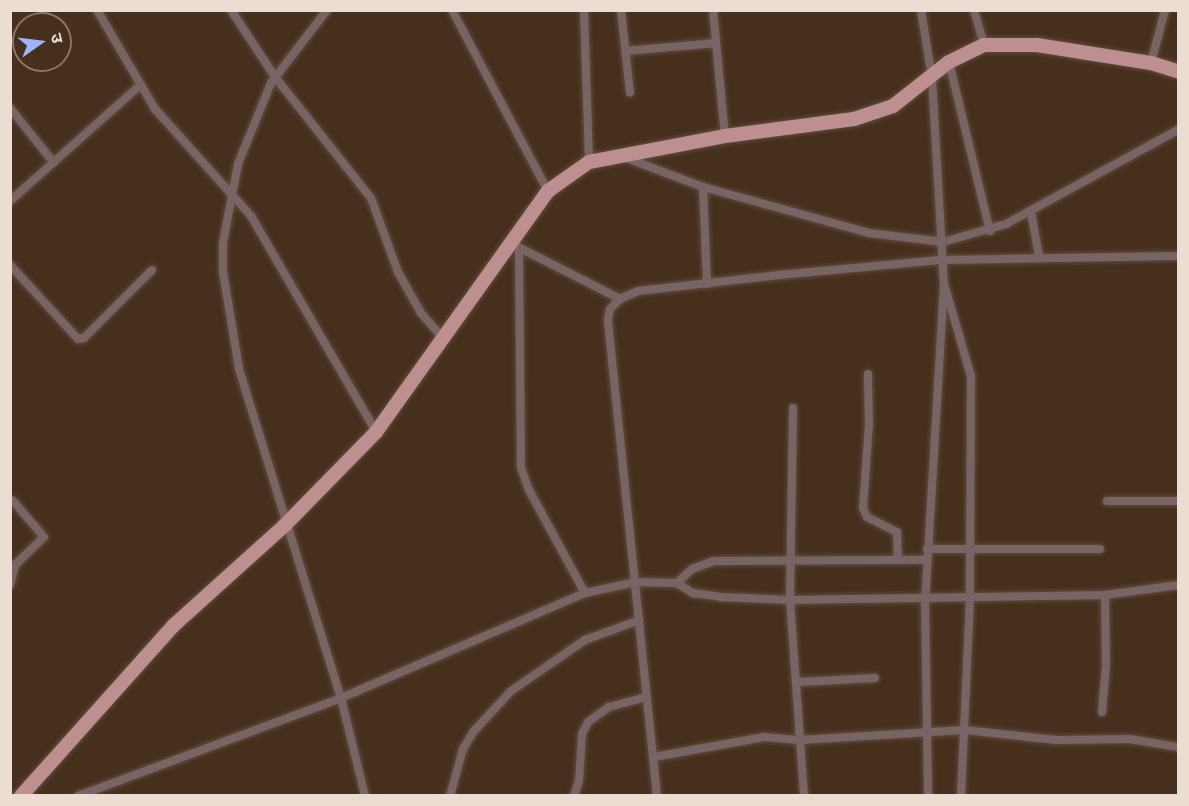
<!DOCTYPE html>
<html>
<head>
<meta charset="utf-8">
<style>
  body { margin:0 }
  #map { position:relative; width:1189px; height:806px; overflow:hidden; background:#462f1d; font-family:"PT Serif","Noto Sans Devanagari",serif }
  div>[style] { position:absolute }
  .roads { filter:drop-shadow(0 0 2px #614b3a) drop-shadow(0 0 2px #614b3a) }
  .street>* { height:8px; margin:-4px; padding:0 4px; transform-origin:4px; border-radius:4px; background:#7a6364 }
  .primary>* { height:14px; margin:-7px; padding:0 7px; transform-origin:7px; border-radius:7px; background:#bd8f91 }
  span { translate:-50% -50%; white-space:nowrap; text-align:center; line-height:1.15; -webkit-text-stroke:6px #462f1d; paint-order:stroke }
  .frame { position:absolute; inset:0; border:12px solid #ecddd2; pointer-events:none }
  .north { position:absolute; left:12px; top:12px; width:60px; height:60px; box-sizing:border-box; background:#462f1d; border:2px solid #887565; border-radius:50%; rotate:76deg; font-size:16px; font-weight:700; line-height:24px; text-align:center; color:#ecddd2 }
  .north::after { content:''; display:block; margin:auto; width:21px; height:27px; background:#9db4fd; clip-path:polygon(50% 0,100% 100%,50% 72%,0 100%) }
</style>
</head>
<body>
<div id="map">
  <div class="roads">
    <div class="street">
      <div style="left:97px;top:10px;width:115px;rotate:59.6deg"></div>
      <div style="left:155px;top:109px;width:144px;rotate:48.1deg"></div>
      <div style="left:251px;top:216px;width:250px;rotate:59.9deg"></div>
      <div style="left:231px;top:10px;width:80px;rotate:56.7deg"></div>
      <div style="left:275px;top:77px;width:154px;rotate:51.6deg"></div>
      <div style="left:371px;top:198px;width:79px;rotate:70deg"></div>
      <div style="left:398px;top:272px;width:47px;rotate:60.7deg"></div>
      <div style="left:421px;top:313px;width:35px;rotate:49deg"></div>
      <div style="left:327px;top:10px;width:92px;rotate:127.5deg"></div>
      <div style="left:271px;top:83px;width:87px;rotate:112.2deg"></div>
      <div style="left:238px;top:164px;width:80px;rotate:100.8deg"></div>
      <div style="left:223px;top:243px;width:29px;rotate:90deg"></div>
      <div style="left:223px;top:272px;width:98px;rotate:80.6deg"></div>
      <div style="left:239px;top:369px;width:344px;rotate:72.8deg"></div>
      <div style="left:341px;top:698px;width:101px;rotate:76.2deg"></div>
      <div style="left:452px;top:10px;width:205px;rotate:62.1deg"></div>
      <div style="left:584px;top:10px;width:152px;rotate:88.1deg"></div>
      <div style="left:621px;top:10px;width:83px;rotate:83.8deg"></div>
      <div style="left:713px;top:10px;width:127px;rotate:84.6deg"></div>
      <div style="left:921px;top:10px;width:69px;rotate:80.8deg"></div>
      <div style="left:932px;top:78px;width:206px;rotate:86.7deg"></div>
      <div style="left:944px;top:284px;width:317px;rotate:93.4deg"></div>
      <div style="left:925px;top:600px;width:196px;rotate:89.1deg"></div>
      <div style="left:974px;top:10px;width:36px;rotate:74deg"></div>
      <div style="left:626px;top:51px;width:90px;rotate:-5.1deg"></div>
      <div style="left:949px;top:62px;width:174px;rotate:76.4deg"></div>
      <div style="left:1151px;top:63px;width:55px;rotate:-75.2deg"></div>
      <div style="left:10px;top:108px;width:70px;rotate:51.3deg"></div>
      <div style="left:624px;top:157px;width:85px;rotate:20.8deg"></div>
      <div style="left:703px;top:187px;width:172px;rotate:15.5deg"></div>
      <div style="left:869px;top:233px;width:75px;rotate:6.9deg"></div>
      <div style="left:943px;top:242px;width:66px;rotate:-15.9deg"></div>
      <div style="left:1006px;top:224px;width:196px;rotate:-28.7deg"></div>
      <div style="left:703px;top:187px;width:97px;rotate:87.6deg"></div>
      <div style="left:10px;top:201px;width:173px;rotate:-41.7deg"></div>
      <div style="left:1031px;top:212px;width:45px;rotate:79.7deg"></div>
      <div style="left:516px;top:246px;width:117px;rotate:27deg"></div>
      <div style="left:519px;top:248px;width:220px;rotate:89.5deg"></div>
      <div style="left:521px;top:468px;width:23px;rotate:70deg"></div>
      <div style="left:529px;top:490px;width:117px;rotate:61.5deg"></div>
      <div style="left:10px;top:265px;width:100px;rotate:47.4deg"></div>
      <div style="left:78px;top:339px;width:6px;rotate:-9deg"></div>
      <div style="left:84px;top:338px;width:96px;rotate:-45deg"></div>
      <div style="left:945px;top:287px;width:93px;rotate:73.7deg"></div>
      <div style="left:971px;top:376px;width:222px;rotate:90.3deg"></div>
      <div style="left:970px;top:598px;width:198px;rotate:92.6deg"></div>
      <div style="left:868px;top:374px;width:50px;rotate:88.9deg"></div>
      <div style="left:869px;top:424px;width:84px;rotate:94.1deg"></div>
      <div style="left:863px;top:508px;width:10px;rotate:66deg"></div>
      <div style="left:867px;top:517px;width:34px;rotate:27deg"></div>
      <div style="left:897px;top:532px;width:28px;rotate:88deg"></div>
      <div style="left:793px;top:408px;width:192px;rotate:90.9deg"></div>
      <div style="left:790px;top:600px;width:196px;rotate:85.9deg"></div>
      <div style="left:1107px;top:501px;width:71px"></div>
      <div style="left:927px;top:549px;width:173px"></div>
      <div style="left:677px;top:583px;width:19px;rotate:32deg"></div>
      <div style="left:693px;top:593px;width:28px;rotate:8deg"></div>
      <div style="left:721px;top:597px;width:69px;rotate:2.5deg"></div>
      <div style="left:790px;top:600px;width:315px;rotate:-0.9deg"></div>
      <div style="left:1105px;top:595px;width:74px;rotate:-7.8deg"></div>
      <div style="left:10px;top:585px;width:21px;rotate:-76deg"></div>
      <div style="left:15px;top:565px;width:40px;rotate:-44deg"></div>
      <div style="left:44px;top:537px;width:48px;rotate:-130.7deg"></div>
      <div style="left:799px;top:682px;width:76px;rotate:-3deg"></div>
      <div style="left:1102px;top:712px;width:47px;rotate:-85.1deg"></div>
      <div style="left:1106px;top:665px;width:70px;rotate:-90.8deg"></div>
      <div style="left:654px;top:757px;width:112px;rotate:-10.3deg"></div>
      <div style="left:764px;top:737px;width:36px;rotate:5deg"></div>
      <div style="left:800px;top:740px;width:164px;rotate:-3.5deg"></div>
      <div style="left:964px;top:730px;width:93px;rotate:6.2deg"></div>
      <div style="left:1056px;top:740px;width:74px;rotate:-0.8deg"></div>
      <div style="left:1130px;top:739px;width:49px;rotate:9.5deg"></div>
      <div style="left:78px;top:796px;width:281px;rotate:-20.4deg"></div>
      <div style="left:341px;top:698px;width:266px;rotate:-23.3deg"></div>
      <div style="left:585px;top:593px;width:52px;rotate:-12.2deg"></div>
      <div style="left:636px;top:582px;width:41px;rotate:1.4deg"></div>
      <div style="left:677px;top:583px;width:21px;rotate:-43deg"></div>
      <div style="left:692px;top:569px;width:23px;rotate:-20deg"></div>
      <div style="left:714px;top:561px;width:212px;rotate:-0.3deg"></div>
      <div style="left:450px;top:796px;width:49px;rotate:-74.5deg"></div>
      <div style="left:463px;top:749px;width:21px;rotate:-59deg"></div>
      <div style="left:474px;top:731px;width:54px;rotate:-47.2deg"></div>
      <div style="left:511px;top:691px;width:90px;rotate:-34.6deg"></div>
      <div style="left:585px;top:640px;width:58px;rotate:-20.3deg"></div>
      <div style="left:574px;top:796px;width:16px;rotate:-72deg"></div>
      <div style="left:579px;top:781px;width:47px;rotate:-86.3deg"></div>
      <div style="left:582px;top:734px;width:13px;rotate:-63deg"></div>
      <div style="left:588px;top:722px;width:26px;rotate:-36deg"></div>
      <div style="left:609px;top:707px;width:39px;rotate:-15deg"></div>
      <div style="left:657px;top:796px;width:479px;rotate:-95.9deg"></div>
      <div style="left:608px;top:320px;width:11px;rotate:-80deg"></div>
      <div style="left:610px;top:309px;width:14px;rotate:-45deg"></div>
      <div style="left:620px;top:299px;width:20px;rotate:-24deg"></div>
      <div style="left:638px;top:291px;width:142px;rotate:-6.5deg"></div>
      <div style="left:779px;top:275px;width:164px;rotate:-5.3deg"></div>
      <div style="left:942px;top:260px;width:236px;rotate:-1deg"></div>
    </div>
    <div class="primary">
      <div style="left:21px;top:796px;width:229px;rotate:-48.2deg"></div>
      <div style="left:174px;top:625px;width:149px;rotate:-42deg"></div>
      <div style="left:285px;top:525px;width:130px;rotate:-45.6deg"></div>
      <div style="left:376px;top:432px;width:296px;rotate:-54.5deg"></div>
      <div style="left:548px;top:191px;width:50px;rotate:-35.3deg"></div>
      <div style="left:589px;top:162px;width:138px;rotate:-10.8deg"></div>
      <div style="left:725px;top:136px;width:130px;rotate:-7.5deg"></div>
      <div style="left:854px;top:119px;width:41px;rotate:-18.4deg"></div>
      <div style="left:893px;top:106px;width:71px;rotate:-38.2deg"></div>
      <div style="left:949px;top:62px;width:39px;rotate:-26deg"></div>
      <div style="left:984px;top:45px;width:53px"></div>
      <div style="left:1037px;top:45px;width:115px;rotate:9deg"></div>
      <div style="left:1151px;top:63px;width:28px;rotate:17deg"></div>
    </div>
  </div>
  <div class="frame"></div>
  <div class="north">उ</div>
</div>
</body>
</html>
